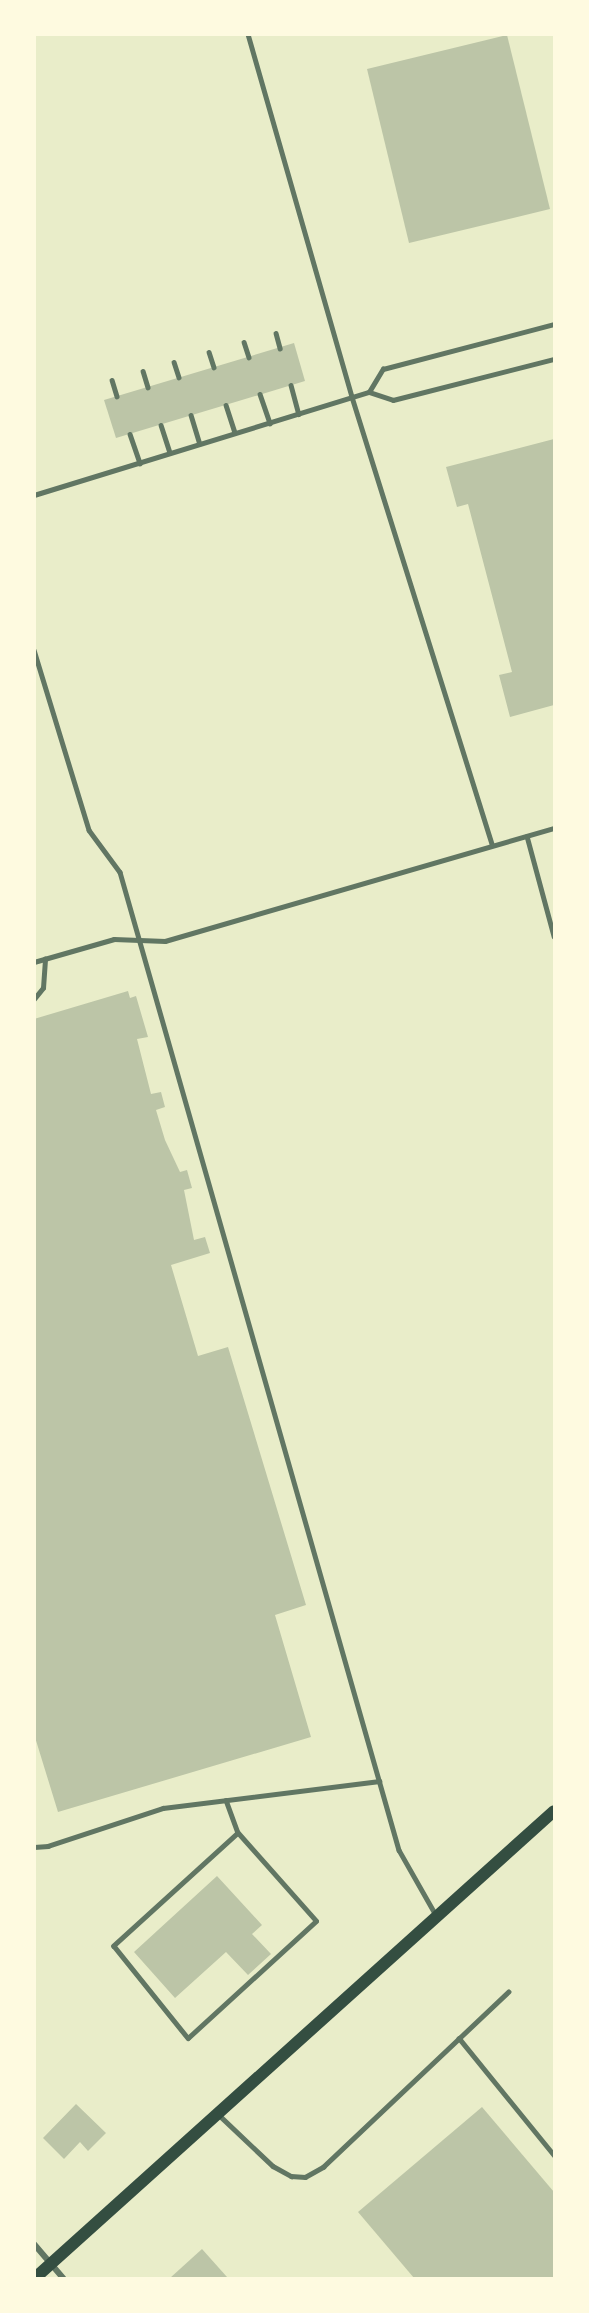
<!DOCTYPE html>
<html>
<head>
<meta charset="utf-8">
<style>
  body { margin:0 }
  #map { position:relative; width:589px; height:2313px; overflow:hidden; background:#e9edc9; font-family:"Nunito Sans",sans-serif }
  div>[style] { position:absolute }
  .building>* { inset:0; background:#bcc5a7 }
  .service>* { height:4.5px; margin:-2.25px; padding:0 2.25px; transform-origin:2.25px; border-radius:2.25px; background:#617663 }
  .minor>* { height:6px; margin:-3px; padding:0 3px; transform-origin:3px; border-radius:3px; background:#617663 }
  .secondary>* { height:12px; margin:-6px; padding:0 6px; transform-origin:6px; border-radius:6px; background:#344e41 }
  span { translate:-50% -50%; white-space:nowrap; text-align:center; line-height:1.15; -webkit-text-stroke:6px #fefae0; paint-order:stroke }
  .frame { position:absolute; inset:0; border:36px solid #fefae0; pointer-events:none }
</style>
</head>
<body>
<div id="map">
  <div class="building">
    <div style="clip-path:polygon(507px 35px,550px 209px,409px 243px,367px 69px)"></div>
    <div style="clip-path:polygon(294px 343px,305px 381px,116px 438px,104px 400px)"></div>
    <div style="clip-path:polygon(554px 439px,554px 705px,510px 717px,499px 675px,512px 672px,468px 504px,457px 507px,446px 467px)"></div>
    <div style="clip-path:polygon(128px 991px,130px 998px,136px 996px,148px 1037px,137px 1039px,151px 1094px,161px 1092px,165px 1107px,156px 1110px,165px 1140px,180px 1172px,187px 1170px,192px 1188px,184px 1190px,194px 1240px,205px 1237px,210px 1253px,171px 1265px,198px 1356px,228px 1347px,306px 1605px,275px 1615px,311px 1737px,58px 1812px,34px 1734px,34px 1019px)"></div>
    <div style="clip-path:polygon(217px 1876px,262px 1925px,252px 1934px,271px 1954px,248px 1975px,226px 1952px,175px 1998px,134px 1952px)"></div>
    <div style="clip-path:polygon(76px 2104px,106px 2133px,88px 2151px,80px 2142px,64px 2159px,43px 2138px)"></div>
    <div style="clip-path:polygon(482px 2107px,554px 2192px,554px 2278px,414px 2278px,358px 2212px)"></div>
    <div style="clip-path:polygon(202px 2249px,227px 2277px,170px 2278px)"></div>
  </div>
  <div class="service">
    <div style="left:248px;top:34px;width:378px;rotate:74deg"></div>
    <div style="left:352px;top:397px;width:468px;rotate:72.6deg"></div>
    <div style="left:276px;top:333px;width:16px;rotate:75deg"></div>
    <div style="left:244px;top:342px;width:16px;rotate:72deg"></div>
    <div style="left:209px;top:352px;width:16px;rotate:72deg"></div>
    <div style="left:174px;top:362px;width:16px;rotate:72deg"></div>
    <div style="left:143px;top:371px;width:17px;rotate:73deg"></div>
    <div style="left:112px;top:380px;width:17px;rotate:73deg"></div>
    <div style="left:291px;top:385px;width:30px;rotate:75deg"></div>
    <div style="left:369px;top:392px;width:27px;rotate:-59deg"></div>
    <div style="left:383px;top:369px;width:177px;rotate:-14.7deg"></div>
    <div style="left:260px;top:394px;width:31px;rotate:71deg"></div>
    <div style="left:226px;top:405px;width:29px;rotate:72deg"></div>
    <div style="left:191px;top:415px;width:30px;rotate:73deg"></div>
    <div style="left:161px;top:425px;width:29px;rotate:72deg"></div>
    <div style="left:130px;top:434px;width:31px;rotate:71deg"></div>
    <div style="left:34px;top:495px;width:350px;rotate:-17.1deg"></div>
    <div style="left:369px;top:392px;width:25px;rotate:18deg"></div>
    <div style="left:393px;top:400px;width:166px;rotate:-14.3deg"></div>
    <div style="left:34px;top:650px;width:188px;rotate:73deg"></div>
    <div style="left:89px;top:830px;width:52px;rotate:53.6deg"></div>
    <div style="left:120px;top:872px;width:1017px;rotate:74.08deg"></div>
    <div style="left:399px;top:1850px;width:75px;rotate:60.4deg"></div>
    <div style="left:527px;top:836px;width:104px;rotate:74.9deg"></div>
    <div style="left:34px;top:962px;width:83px;rotate:-16deg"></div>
    <div style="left:114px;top:939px;width:51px;rotate:2.2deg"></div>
    <div style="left:165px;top:941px;width:405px;rotate:-16.2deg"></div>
    <div style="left:34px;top:999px;width:14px;rotate:-51deg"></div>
    <div style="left:43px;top:988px;width:29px;rotate:-86deg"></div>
    <div style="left:226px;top:1800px;width:35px;rotate:70deg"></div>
    <div style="left:238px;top:1833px;width:168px;rotate:137.7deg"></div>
    <div style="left:114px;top:1946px;width:118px;rotate:51.2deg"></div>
    <div style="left:188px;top:2038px;width:173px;rotate:-42.4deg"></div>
    <div style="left:316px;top:1921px;width:118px;rotate:-131.6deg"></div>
    <div style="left:34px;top:1847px;width:14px;rotate:-4deg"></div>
    <div style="left:48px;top:1846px;width:121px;rotate:-18.3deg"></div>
    <div style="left:163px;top:1808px;width:218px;rotate:-7.1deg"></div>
    <div style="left:459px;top:2038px;width:151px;rotate:50.9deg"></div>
    <div style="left:219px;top:2115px;width:74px;rotate:43.4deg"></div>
    <div style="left:273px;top:2166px;width:21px;rotate:29deg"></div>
    <div style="left:291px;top:2176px;width:14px;rotate:4deg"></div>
    <div style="left:305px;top:2177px;width:21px;rotate:-29deg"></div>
    <div style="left:323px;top:2167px;width:255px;rotate:-43.4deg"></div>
  </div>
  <div class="minor">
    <div style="left:34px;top:2244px;width:45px;rotate:49.5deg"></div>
  </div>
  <div class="secondary">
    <div style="left:35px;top:2278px;width:698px;rotate:-41.98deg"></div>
  </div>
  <div class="frame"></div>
</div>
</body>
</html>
